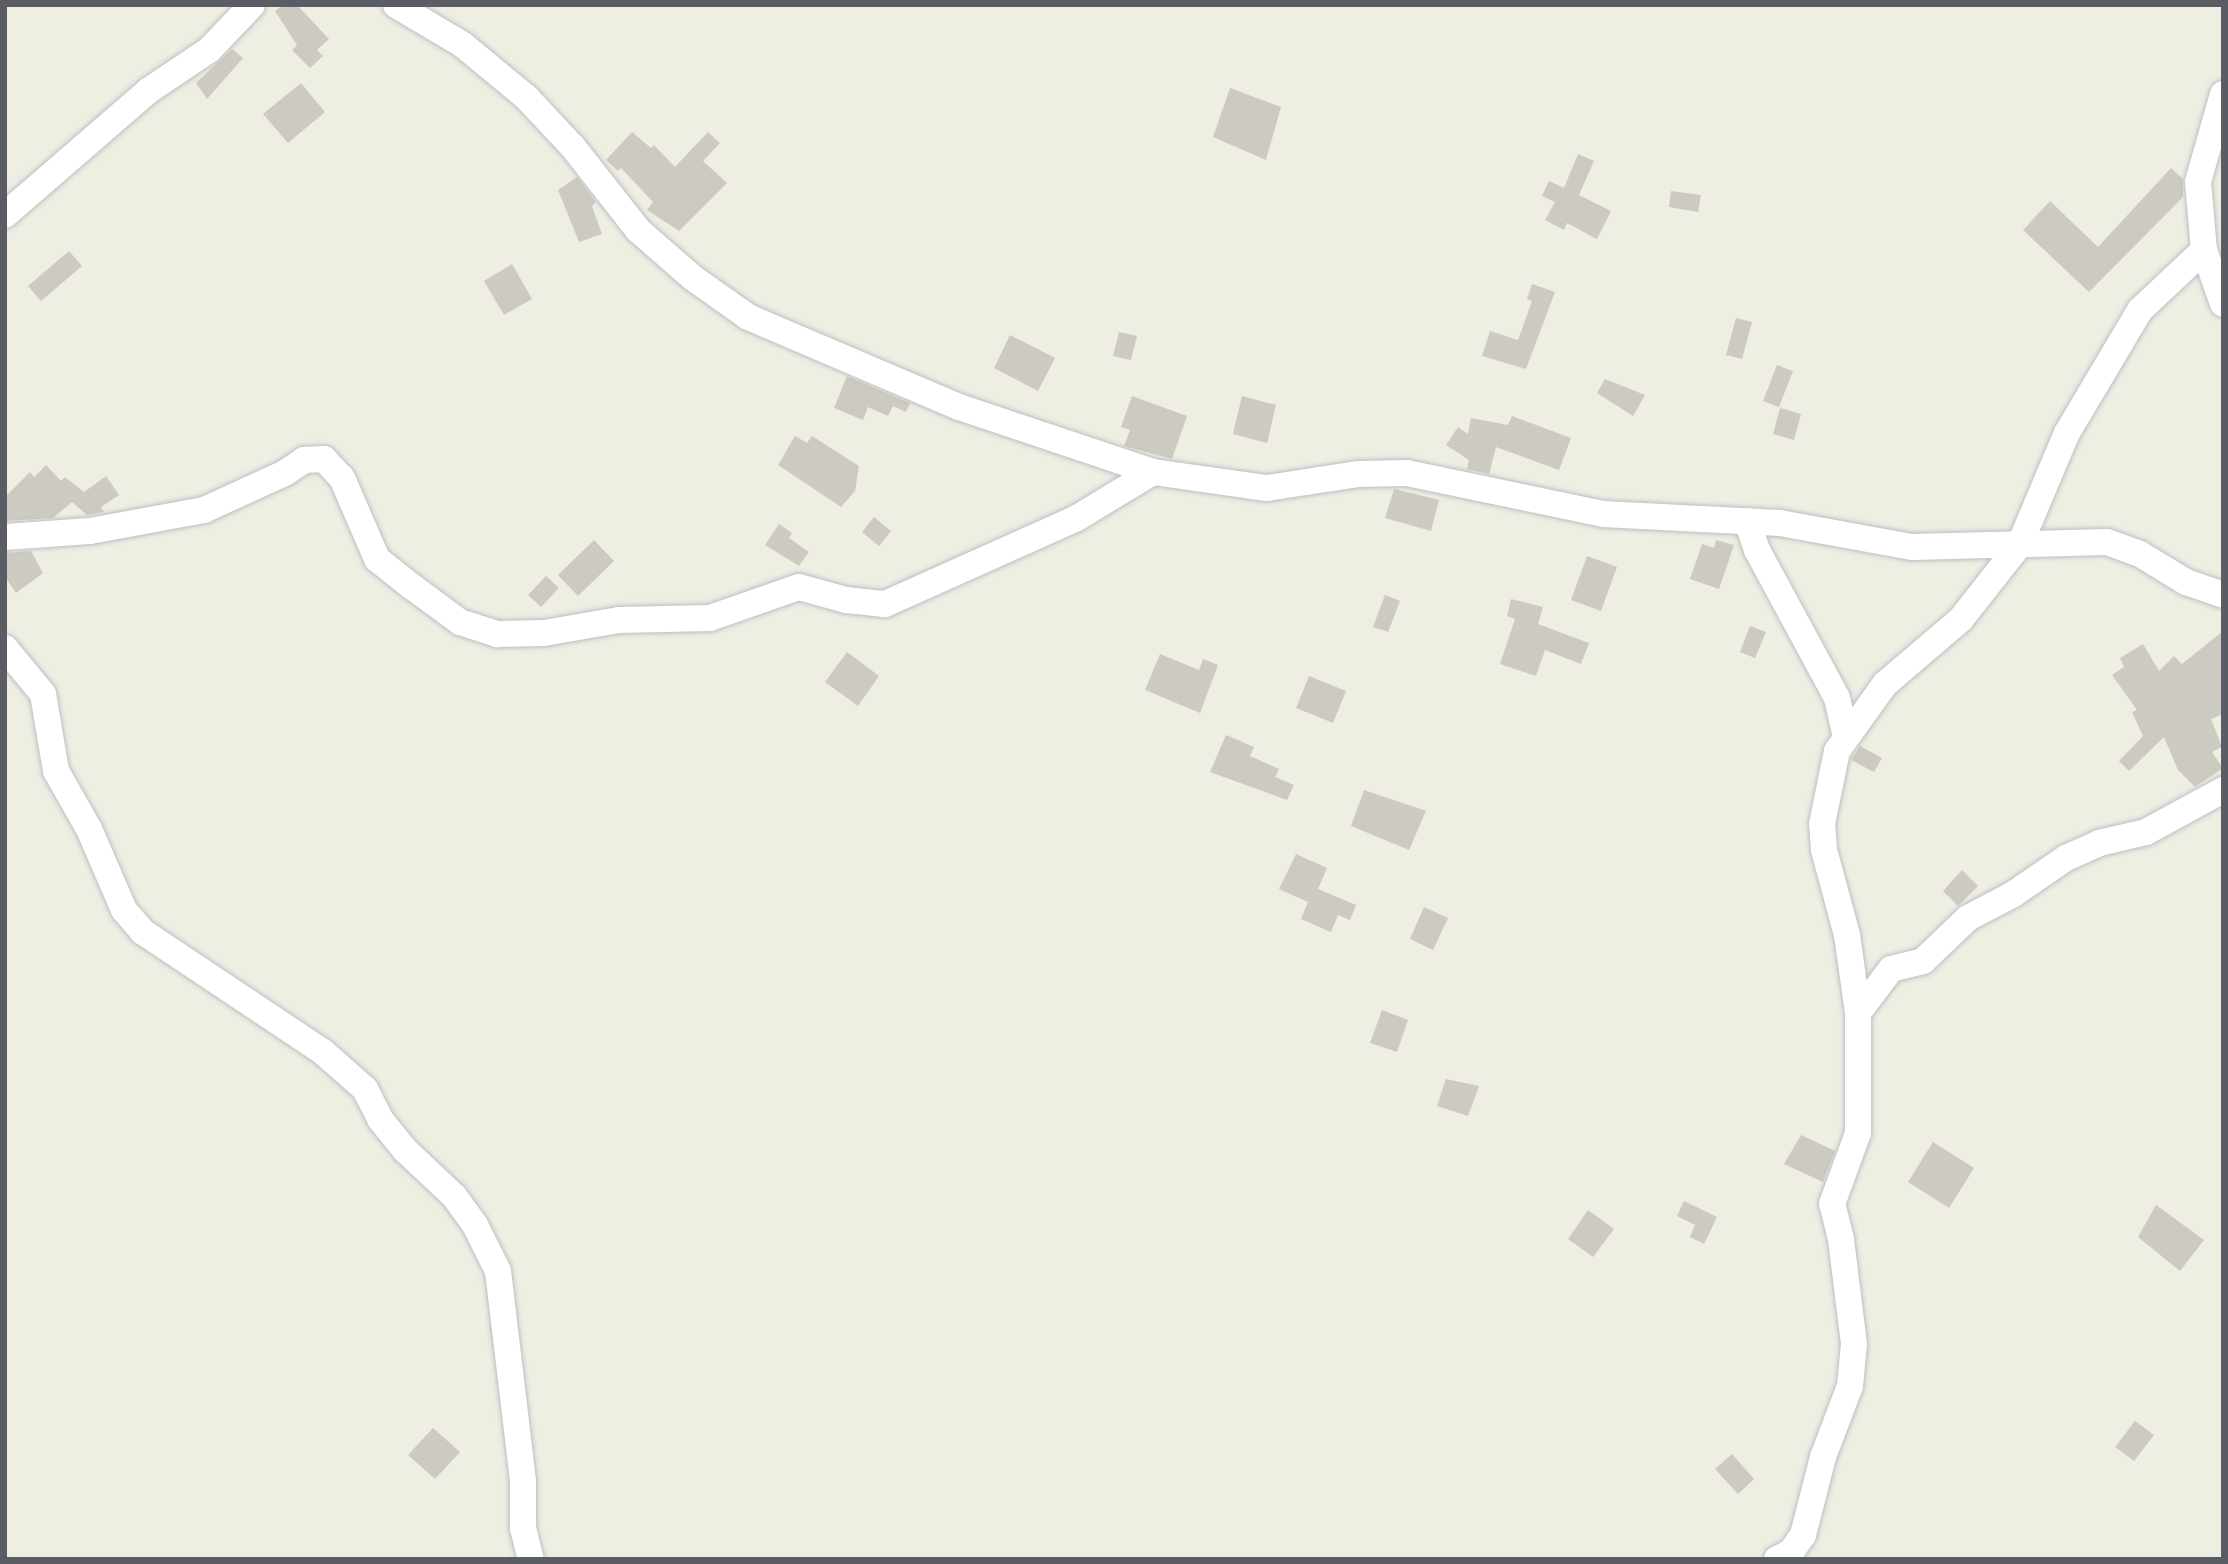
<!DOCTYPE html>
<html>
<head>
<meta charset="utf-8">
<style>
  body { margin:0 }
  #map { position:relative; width:2228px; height:1564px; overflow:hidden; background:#efeee2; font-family:"IBM Plex Sans",sans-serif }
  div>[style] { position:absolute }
  .building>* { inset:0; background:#cccac1 }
  .roads { filter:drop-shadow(0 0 2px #bdbec5) drop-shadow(0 0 2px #bdbec5) }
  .minor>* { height:26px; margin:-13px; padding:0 13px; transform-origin:13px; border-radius:13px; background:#fff }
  span { translate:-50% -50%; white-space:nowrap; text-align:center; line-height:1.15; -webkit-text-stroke:5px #fff; paint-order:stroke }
  .frame { position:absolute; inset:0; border:7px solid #5b5d64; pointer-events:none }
</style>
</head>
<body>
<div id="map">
  <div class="building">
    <div style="clip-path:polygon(284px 5px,297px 5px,329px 39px,317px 50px,323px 56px,310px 68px,292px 50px,297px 45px,275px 11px)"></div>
    <div style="clip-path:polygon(232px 49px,243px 58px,207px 99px,196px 83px)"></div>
    <div style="clip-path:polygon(301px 83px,325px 112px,288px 143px,263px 114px)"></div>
    <div style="clip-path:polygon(1230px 88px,1281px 107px,1266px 160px,1213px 137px)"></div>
    <div style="clip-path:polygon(632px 132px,651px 148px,654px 145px,675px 167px,708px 132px,720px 143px,703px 161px,727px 183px,679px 231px,647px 210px,653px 202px,621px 168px,618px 171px,606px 160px)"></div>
    <div style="clip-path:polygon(1578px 154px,1594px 161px,1579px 195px,1611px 211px,1597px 239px,1567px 223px,1564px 230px,1545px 220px,1555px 202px,1542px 196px,1549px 181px,1564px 188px)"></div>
    <div style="clip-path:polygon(2171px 168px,2183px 179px,2183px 197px,2089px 292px,2023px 230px,2050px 201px,2098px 247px)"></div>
    <div style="clip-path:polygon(577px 177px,596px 202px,592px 206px,602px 234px,579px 242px,558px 190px)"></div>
    <div style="clip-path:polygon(1671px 191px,1701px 195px,1698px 212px,1669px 207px)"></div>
    <div style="clip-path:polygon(69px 251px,82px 266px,41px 301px,28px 286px)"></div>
    <div style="clip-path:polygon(512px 264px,532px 299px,504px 315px,484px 281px)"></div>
    <div style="clip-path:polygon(1532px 284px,1555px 292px,1526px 369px,1482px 356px,1490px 331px,1518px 340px,1532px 301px,1527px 299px)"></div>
    <div style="clip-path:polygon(1736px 318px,1752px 322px,1742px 359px,1726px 355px)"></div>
    <div style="clip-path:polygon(1119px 332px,1137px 336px,1131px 360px,1113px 356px)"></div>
    <div style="clip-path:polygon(1010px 335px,1055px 358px,1038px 391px,994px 368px)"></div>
    <div style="clip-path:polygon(1777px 365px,1793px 371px,1779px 407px,1763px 401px)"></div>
    <div style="clip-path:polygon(847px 376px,910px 403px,906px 412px,893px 406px,888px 416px,868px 407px,863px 420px,834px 408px)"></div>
    <div style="clip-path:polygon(1605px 379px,1645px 395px,1633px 416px,1597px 393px)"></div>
    <div style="clip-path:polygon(1132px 396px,1187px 416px,1172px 459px,1124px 446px,1130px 430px,1121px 427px)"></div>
    <div style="clip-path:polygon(1242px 396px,1276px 405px,1267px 443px,1233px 434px)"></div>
    <div style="clip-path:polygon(1780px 408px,1801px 414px,1794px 440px,1773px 434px)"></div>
    <div style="clip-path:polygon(1512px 416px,1571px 438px,1559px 470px,1496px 447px,1489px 474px,1467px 469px,1469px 460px,1446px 445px,1458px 427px,1468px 434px,1471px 418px,1508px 425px)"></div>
    <div style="clip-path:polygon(795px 436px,807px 443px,812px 436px,859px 466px,855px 491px,841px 507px,778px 465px)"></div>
    <div style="clip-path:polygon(46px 465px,61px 481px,65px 477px,84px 492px,106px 476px,119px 495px,101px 507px,104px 512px,87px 515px,72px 502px,53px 518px,5px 521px,5px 497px,30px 472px,34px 477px)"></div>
    <div style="clip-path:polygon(1394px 489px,1439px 500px,1431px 531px,1385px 518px)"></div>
    <div style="clip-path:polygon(874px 517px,891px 531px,879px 546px,862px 532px)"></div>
    <div style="clip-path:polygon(779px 524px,792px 533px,789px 538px,809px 552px,799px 566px,765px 545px)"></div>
    <div style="clip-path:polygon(594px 540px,614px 561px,578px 596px,558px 575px)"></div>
    <div style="clip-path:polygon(1716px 540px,1734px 545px,1719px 589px,1690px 579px,1702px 544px,1714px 548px)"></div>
    <div style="clip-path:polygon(31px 551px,43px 573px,16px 593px,5px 577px,5px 553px)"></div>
    <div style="clip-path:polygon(1587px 556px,1617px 567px,1601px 611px,1571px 600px)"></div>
    <div style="clip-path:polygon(546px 576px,559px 588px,541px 607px,528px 595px)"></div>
    <div style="clip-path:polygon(1385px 595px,1400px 601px,1388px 632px,1373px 627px)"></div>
    <div style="clip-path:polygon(1511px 599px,1543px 607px,1538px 624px,1589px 643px,1581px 664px,1545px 650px,1536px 676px,1500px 664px,1515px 619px,1507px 616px)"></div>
    <div style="clip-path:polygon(1750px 626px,1766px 632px,1755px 658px,1740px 652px)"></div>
    <div style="clip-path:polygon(2223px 631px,2223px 714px,2211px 719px,2222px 747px,2212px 752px,2223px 768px,2195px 787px,2178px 770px,2164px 737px,2129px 771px,2119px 761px,2143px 736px,2132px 712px,2137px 710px,2112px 675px,2124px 667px,2120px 658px,2143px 644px,2159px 671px,2174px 656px,2182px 664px)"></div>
    <div style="clip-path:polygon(847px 652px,879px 676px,858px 706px,825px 682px)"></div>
    <div style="clip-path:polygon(1160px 654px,1199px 670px,1203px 659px,1218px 665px,1200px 713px,1145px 690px)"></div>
    <div style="clip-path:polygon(1309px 676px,1346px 691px,1333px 723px,1296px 708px)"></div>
    <div style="clip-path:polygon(1226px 735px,1254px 747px,1250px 756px,1279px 769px,1275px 777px,1294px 785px,1287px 800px,1210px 772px)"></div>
    <div style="clip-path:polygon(1860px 746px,1882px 758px,1874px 772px,1851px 760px)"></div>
    <div style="clip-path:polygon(1364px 790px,1426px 811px,1409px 850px,1351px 826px)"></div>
    <div style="clip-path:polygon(1296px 854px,1327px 868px,1318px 889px,1356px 905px,1350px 920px,1338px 915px,1331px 932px,1301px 919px,1308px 902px,1279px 889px)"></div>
    <div style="clip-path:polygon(1962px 870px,1978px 886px,1958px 906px,1943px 891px)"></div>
    <div style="clip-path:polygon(1424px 907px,1448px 918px,1433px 950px,1410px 939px)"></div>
    <div style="clip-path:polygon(1382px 1010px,1408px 1020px,1397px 1052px,1370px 1043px)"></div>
    <div style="clip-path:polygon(1446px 1079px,1479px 1086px,1468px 1116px,1437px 1106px)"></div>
    <div style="clip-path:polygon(1801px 1135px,1835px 1151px,1823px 1182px,1784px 1164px)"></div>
    <div style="clip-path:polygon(1933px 1142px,1974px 1168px,1949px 1208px,1908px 1182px)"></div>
    <div style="clip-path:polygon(1684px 1201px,1717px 1217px,1704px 1244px,1690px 1237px,1695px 1225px,1677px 1216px)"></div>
    <div style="clip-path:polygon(2156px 1205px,2204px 1240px,2180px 1271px,2138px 1237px)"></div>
    <div style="clip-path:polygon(1588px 1210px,1614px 1229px,1593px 1257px,1568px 1239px)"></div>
    <div style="clip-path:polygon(2135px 1421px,2154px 1435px,2134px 1461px,2115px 1447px)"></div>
    <div style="clip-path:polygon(433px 1428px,460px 1452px,435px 1479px,408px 1455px)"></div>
    <div style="clip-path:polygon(1732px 1454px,1754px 1479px,1738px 1494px,1715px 1469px)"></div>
  </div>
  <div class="roads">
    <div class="minor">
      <div style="left:396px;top:5px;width:78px;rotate:30.8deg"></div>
      <div style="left:463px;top:45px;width:82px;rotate:39.5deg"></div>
      <div style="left:526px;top:97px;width:69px;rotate:46.8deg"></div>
      <div style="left:573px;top:147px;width:105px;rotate:51.9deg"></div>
      <div style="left:638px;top:230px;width:73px;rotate:41.1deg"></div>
      <div style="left:693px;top:278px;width:67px;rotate:35.3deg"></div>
      <div style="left:748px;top:317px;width:229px;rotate:23.1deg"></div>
      <div style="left:959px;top:407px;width:205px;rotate:18.5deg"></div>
      <div style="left:1153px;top:472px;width:115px;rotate:8deg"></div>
      <div style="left:1267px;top:488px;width:93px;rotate:-8.7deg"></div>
      <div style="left:1359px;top:474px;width:48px;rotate:-1.2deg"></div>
      <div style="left:1407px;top:473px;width:200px;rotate:11.8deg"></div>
      <div style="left:1603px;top:514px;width:177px;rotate:2.9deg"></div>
      <div style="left:1780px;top:523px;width:134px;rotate:10.3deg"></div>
      <div style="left:1912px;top:547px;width:195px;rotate:-1.5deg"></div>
      <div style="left:2107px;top:542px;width:35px;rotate:20deg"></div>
      <div style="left:2140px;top:554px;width:54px;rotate:31.3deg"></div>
      <div style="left:2186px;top:582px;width:39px;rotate:19deg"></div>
      <div style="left:2223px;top:94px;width:91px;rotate:105.9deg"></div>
      <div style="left:2198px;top:182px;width:68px;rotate:85deg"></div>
      <div style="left:2204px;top:250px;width:57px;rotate:70.6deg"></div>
      <div style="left:5px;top:215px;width:189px;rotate:-40.9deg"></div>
      <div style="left:148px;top:91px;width:73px;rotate:-33.9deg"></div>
      <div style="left:209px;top:50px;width:62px;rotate:-46.3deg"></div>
      <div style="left:1747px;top:521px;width:31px;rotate:71deg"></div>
      <div style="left:1757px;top:550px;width:168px;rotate:61.6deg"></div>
      <div style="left:1837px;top:698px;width:37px;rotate:77deg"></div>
      <div style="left:5px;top:537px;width:85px;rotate:-4deg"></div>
      <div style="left:90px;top:531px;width:116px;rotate:-10.4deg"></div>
      <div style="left:204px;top:510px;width:89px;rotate:-24.6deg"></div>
      <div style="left:285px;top:473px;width:23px;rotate:-34deg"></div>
      <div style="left:304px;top:460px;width:20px;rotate:-3deg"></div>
      <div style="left:324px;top:459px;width:26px;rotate:47deg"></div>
      <div style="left:342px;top:478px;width:88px;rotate:66.6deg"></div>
      <div style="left:377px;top:559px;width:43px;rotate:38.5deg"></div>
      <div style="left:411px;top:586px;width:61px;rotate:36.3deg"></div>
      <div style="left:460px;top:622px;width:40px;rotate:18deg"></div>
      <div style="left:498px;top:634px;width:46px;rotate:-1.2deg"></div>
      <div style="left:544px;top:633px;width:76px;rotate:-9.8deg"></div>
      <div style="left:619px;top:620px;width:91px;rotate:-1.3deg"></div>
      <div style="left:710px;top:618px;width:94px;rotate:-19.2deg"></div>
      <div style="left:799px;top:587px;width:49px;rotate:15.5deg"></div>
      <div style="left:846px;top:600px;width:39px;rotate:6deg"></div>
      <div style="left:885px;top:604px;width:210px;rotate:-24.1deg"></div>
      <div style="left:1077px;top:518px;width:89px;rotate:-31.2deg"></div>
      <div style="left:5px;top:648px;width:60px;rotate:50.4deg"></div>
      <div style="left:43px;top:694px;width:78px;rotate:80.4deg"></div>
      <div style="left:56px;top:771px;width:67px;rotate:60.4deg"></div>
      <div style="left:89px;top:829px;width:88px;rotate:66.6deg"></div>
      <div style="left:124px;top:910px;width:29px;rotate:49deg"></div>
      <div style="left:143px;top:932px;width:216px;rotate:33.7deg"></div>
      <div style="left:323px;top:1052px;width:56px;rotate:41.4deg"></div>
      <div style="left:365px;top:1089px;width:34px;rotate:63deg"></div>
      <div style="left:380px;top:1119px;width:40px;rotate:51deg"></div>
      <div style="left:405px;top:1150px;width:67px;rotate:43.2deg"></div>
      <div style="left:454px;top:1196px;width:36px;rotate:54deg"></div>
      <div style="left:475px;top:1225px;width:51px;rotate:63.4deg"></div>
      <div style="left:498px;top:1271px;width:211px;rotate:83.2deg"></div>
      <div style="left:523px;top:1481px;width:47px;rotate:90deg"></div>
      <div style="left:523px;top:1528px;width:32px;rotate:76deg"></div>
      <div style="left:1858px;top:1013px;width:55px;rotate:-53.1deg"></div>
      <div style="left:1891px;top:969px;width:33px;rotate:-14deg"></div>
      <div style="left:1923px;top:961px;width:62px;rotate:-43.7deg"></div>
      <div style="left:1968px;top:918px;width:50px;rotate:-27.6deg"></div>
      <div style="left:2012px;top:895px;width:65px;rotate:-34.4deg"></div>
      <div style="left:2066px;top:858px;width:36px;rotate:-24deg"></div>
      <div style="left:2099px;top:843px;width:48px;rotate:-13.2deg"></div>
      <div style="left:2146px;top:832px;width:88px;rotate:-28.6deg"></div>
      <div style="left:1777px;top:1559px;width:16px;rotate:-27deg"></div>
      <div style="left:1791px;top:1552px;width:21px;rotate:-55deg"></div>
      <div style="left:1803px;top:1535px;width:81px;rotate:-75.6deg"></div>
      <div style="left:1823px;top:1457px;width:76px;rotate:-69.2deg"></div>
      <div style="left:1850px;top:1386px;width:42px;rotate:-84.6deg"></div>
      <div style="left:1854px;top:1344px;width:106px;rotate:-97.1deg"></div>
      <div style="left:1841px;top:1239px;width:36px;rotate:-104deg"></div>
      <div style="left:1832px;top:1204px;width:76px;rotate:-69.9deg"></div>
      <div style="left:1858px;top:1133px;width:120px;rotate:-90deg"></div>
      <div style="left:1858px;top:1013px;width:79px;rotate:-98deg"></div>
      <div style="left:1847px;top:935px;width:88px;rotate:-105.1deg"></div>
      <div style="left:1824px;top:850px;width:26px;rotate:-94deg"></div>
      <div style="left:1822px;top:824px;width:75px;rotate:-78.4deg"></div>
      <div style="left:1837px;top:751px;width:82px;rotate:-54.4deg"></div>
      <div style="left:1885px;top:684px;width:100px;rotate:-40.5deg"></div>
      <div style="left:1961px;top:619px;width:95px;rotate:-51.8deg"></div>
      <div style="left:2020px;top:544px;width:121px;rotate:-67.1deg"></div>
      <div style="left:2067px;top:433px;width:143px;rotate:-59.3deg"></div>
      <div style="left:2140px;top:310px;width:88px;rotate:-43.2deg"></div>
    </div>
  </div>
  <div class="frame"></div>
</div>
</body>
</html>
